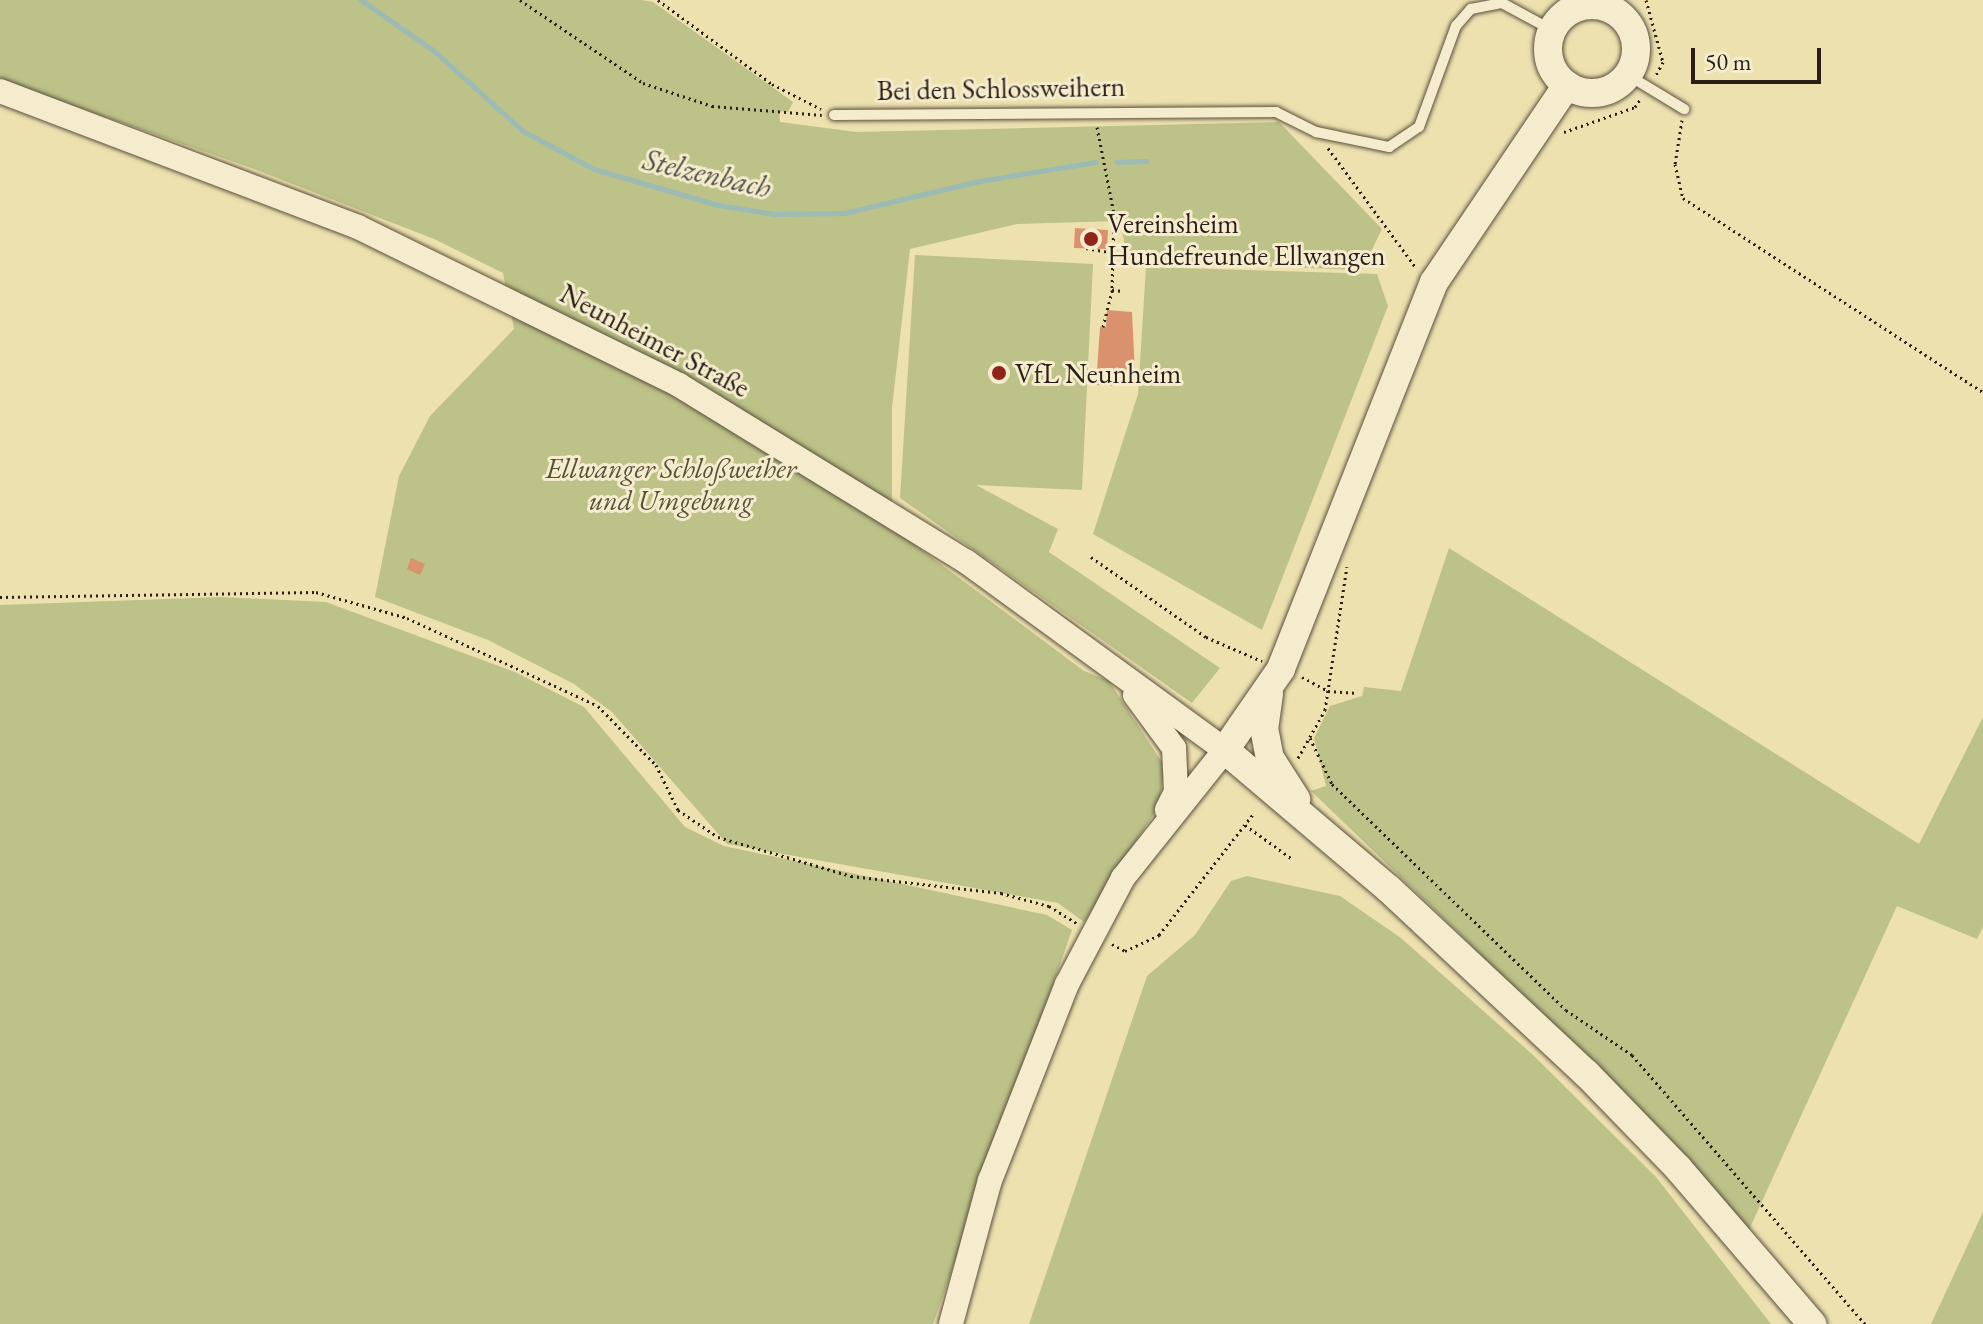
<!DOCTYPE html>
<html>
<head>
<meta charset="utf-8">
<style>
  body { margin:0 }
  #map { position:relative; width:1983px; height:1324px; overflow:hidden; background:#eee1b0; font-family:"EB Garamond",serif }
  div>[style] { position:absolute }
  .green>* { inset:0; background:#bcc288 }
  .stream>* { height:5px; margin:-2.5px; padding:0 2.5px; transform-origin:2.5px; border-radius:2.5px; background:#9cbbb4 }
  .building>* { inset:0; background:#da926e }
  .path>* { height:3px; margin-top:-1.5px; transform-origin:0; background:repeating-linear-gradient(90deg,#2a1f18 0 2px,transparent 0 6px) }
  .roads { filter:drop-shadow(0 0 2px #5b503e) drop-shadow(0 0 2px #5b503e) }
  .service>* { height:10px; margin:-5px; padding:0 5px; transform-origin:5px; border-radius:5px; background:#f4eccc }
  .tertiary>* { height:24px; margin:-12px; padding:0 12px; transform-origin:12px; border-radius:12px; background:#f4eccc }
  .secondary>* { height:28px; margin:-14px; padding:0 14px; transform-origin:14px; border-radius:14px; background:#f4eccc }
  .secondary>.ring { margin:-14px; padding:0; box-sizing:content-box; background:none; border:28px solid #f4eccc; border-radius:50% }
  .dots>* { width:22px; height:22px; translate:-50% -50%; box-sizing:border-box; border:4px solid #f4eccc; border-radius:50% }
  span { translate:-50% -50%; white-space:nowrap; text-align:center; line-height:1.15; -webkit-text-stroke:6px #f4eccc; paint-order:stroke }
  .street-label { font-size:28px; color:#2a1f18 }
  .poi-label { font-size:28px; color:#2a1f18 }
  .left { translate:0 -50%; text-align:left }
  .park-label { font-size:28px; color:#56503a; font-style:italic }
  .water-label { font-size:30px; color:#4c4e47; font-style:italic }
  .scale { position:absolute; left:1691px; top:48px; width:130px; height:36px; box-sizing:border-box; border:4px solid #2a1f18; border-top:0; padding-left:10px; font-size:24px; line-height:28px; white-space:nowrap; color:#2a1f18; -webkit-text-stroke:6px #f4eccc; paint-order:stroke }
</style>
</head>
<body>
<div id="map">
  <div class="green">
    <div style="clip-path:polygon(0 0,642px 0,653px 2px,793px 102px,788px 112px,779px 111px,780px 122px,856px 132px,1279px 122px,1382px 229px,1362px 270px,1128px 261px,1120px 221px,1017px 224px,910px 249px,892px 408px,892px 528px,1084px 671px,1109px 681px,1165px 767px,1158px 807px,1084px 922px,1058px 903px,727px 844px,612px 712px,574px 684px,488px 640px,375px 597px,399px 476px,430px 416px,514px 329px,503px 273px,434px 239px,254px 169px,0 80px)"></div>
    <div style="clip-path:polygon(915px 255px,1093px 264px,1082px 490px,976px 485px,1058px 529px,1049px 552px,1220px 668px,1192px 703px,900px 498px)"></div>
    <div style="clip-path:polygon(1146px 267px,1377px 274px,1388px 306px,1262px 630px,1093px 534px,1138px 394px)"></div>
    <div style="clip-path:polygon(1449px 548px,1919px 844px,1983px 717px,1983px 927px,1977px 939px,1897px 906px,1748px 1232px,1464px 938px,1311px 791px,1326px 786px,1314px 738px,1330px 706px,1362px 696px,1364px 687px,1401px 691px)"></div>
    <div style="clip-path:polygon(222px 597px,326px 602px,515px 672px,584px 707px,685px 827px,724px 846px,1047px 915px,1072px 930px,933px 1324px,0 1324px,0 605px)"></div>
    <div style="clip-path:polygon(1247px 876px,1340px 896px,1401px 938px,1532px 1054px,1656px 1177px,1771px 1324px,1029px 1324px,1147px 976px,1195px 935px,1231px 881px)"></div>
    <div style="clip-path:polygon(1983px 1212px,1983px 1324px,1931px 1324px)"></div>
  </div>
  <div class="stream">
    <div style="left:361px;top:0;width:89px;rotate:34.9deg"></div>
    <div style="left:434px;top:51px;width:120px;rotate:42deg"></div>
    <div style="left:523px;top:131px;width:81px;rotate:28.2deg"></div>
    <div style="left:594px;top:169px;width:129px;rotate:16.2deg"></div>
    <div style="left:718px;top:205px;width:57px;rotate:9.1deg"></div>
    <div style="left:774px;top:214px;width:70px;rotate:-0.8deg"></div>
    <div style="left:844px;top:213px;width:139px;rotate:-13.3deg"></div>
    <div style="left:979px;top:181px;width:118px;rotate:-9.3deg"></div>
    <div style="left:1117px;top:162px;width:29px;rotate:-2deg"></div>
  </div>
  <div class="building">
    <div style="clip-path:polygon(1075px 228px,1108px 230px,1107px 249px,1074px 248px)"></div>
    <div style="clip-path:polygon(1107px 310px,1132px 312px,1135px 373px,1117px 372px,1117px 386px,1096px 385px,1100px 327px,1106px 327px)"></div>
    <div style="clip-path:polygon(411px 558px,425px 564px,420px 575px,407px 569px)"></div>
  </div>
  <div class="path">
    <div style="left:520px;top:0;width:148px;rotate:34deg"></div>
    <div style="left:643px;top:83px;width:73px;rotate:18.4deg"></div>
    <div style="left:712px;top:106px;width:110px;rotate:4.7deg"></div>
    <div style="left:658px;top:0;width:142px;rotate:36.4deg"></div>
    <div style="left:772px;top:84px;width:55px;rotate:27deg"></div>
    <div style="left:1646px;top:0;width:64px;rotate:74.7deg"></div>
    <div style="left:1663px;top:62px;width:17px;rotate:118deg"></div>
    <div style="left:1682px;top:120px;width:45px;rotate:99deg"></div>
    <div style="left:1675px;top:164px;width:35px;rotate:77deg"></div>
    <div style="left:1683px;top:198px;width:357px;rotate:32.9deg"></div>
    <div style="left:1097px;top:127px;width:89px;rotate:78.9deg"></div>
    <div style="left:1114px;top:214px;width:76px;rotate:91.5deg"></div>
    <div style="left:1112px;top:290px;width:12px;rotate:5deg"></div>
    <div style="left:1564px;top:132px;width:75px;rotate:-19.4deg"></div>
    <div style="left:1635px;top:107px;width:12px;rotate:-55deg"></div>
    <div style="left:1328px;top:148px;width:149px;rotate:53.7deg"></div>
    <div style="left:1086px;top:248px;width:28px;rotate:10deg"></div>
    <div style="left:1103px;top:327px;width:38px;rotate:-76deg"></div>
    <div style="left:1091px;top:557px;width:140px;rotate:34.8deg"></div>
    <div style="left:1206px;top:637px;width:61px;rotate:23.2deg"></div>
    <div style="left:0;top:597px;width:316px;rotate:-0.9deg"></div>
    <div style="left:316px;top:592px;width:95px;rotate:15.9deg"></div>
    <div style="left:407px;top:618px;width:210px;rotate:24.7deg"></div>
    <div style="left:598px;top:706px;width:83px;rotate:45.5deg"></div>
    <div style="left:656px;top:765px;width:50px;rotate:63.9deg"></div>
    <div style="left:678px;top:810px;width:48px;rotate:34deg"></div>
    <div style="left:718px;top:837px;width:139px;rotate:16.3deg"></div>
    <div style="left:851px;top:876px;width:151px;rotate:6.5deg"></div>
    <div style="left:1001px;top:893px;width:50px;rotate:15.2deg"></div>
    <div style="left:1049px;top:906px;width:34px;rotate:32deg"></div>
    <div style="left:1302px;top:677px;width:30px;rotate:28deg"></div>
    <div style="left:1328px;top:691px;width:30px;rotate:4deg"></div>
    <div style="left:1310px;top:738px;width:51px;rotate:64.4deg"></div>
    <div style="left:1332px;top:784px;width:325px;rotate:44deg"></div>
    <div style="left:1566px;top:1010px;width:80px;rotate:34.3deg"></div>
    <div style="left:1632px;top:1055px;width:356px;rotate:49.1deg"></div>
    <div style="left:1298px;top:758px;width:55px;rotate:-60.6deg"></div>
    <div style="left:1325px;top:710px;width:145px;rotate:-81.3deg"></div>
    <div style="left:1245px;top:825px;width:57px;rotate:35.7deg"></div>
    <div style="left:1112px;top:944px;width:15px;rotate:28deg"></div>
    <div style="left:1125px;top:951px;width:38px;rotate:-25deg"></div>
    <div style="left:1159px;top:935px;width:155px;rotate:-52.1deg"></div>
  </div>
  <div class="roads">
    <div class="service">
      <div style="left:1628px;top:75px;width:66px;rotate:31.3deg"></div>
      <div style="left:834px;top:115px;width:442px;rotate:-0.4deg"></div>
      <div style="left:1276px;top:112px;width:45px;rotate:26.6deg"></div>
      <div style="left:1316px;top:132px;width:75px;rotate:11.6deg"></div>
      <div style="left:1389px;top:147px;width:36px;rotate:-34deg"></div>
      <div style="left:1419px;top:127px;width:108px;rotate:-69.9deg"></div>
      <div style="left:1456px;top:26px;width:23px;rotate:-49deg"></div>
      <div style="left:1471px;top:9px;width:32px;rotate:-11deg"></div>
      <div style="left:1502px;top:3px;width:57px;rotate:28.4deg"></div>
    </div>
    <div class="tertiary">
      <div style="left:0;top:91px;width:383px;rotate:20.8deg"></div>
      <div style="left:358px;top:227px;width:358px;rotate:26.2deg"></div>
      <div style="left:679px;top:385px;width:338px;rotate:31.6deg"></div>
      <div style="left:967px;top:562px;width:319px;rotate:36.1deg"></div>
      <div style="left:1225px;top:750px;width:164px;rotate:128.6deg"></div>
      <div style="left:1123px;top:878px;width:120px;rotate:117.8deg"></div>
      <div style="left:1067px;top:984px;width:211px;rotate:111.4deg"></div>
      <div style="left:990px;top:1180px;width:149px;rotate:105.2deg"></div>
      <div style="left:1135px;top:695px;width:66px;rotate:53.7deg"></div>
      <div style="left:1174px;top:748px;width:44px;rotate:87.4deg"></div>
      <div style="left:1176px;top:792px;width:20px;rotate:117deg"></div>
    </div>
    <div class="secondary">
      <div class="ring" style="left:1548px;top:5px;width:60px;height:60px"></div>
      <div style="left:1567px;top:85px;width:238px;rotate:124deg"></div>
      <div style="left:1434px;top:282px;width:416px;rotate:111.6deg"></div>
      <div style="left:1281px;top:669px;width:98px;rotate:124.7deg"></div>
      <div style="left:1225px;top:750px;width:215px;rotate:40.3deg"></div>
      <div style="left:1389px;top:889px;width:271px;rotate:43.1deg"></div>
      <div style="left:1587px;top:1074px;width:131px;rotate:45.9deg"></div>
      <div style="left:1678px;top:1168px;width:206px;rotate:49.3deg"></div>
      <div style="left:1269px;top:694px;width:34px;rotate:98deg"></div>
      <div style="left:1264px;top:728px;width:31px;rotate:79deg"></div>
      <div style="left:1270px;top:758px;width:49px;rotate:57.6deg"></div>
    </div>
  </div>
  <div class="dots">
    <div style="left:1091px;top:239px;background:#8f2418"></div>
    <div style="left:999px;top:373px;background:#8f2418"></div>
  </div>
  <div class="street-label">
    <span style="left:1001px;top:88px;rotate:-1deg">Bei den Schlossweihern</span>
    <span style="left:655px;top:340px;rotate:28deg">Neunheimer Straße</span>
  </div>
  <div class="poi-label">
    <span class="left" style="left:1107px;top:239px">Vereinsheim<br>Hundefreunde Ellwangen</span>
    <span class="left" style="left:1015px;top:373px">VfL Neunheim</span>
  </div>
  <div class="park-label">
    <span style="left:671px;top:484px">Ellwanger Schloßweiher<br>und Umgebung</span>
  </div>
  <div class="water-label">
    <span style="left:707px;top:174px;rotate:13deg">Stelzenbach</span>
  </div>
  <div class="scale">50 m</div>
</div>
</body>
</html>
